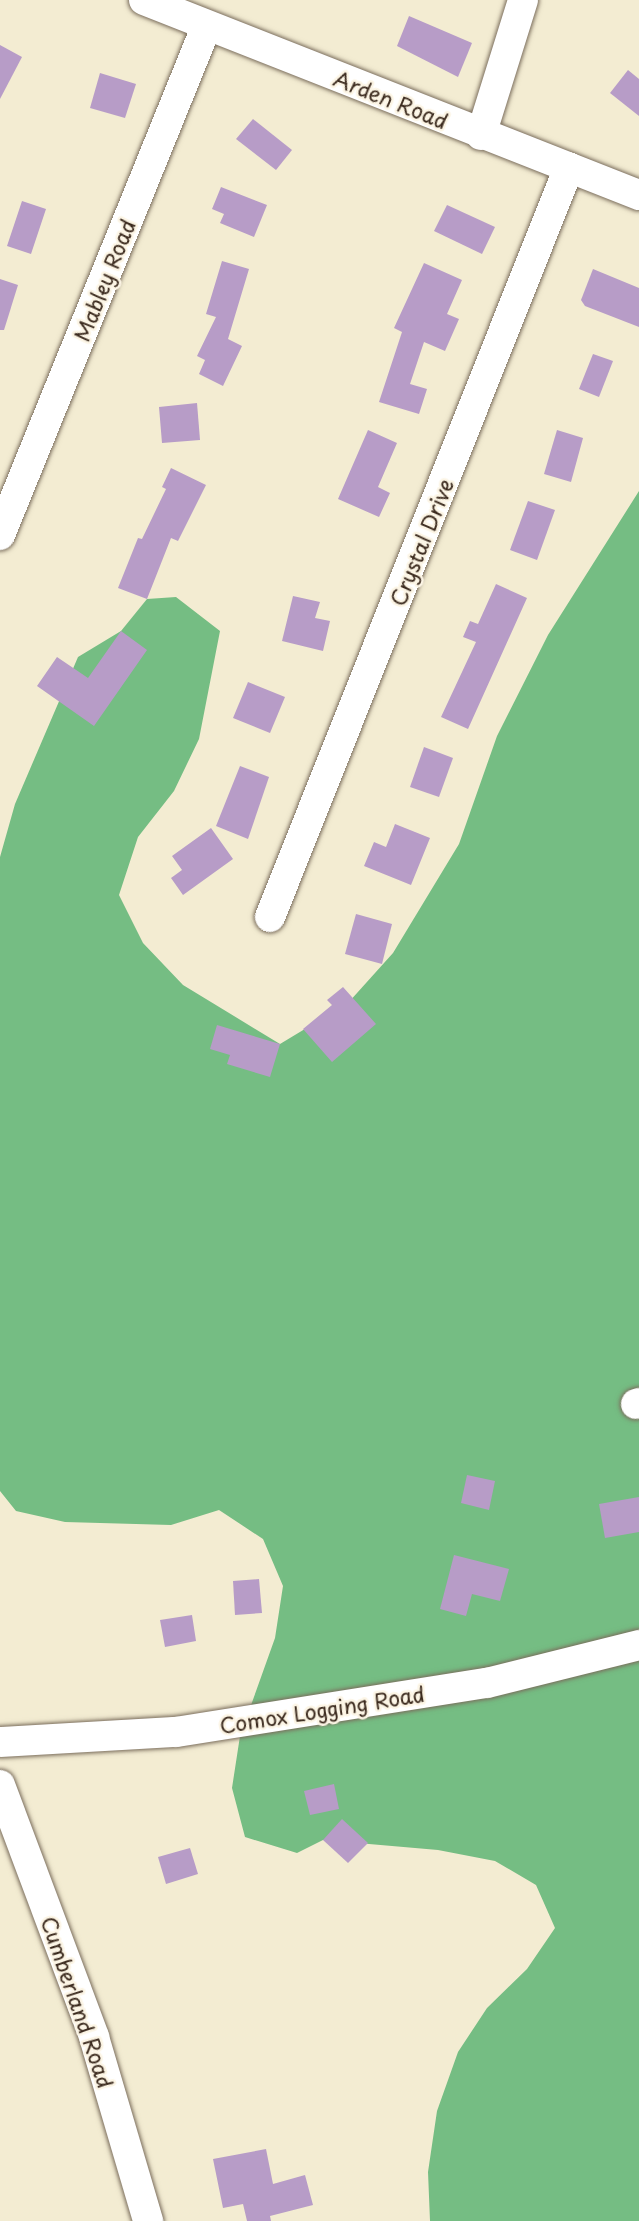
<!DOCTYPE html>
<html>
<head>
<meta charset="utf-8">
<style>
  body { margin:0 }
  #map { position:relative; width:639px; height:2221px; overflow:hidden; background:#f3ecd2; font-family:"Playpen Sans",sans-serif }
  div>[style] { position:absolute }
  .forest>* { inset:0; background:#75bd83 }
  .building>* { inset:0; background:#b79cc7 }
  .roads { filter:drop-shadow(0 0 2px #7b6e5d) drop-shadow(0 0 2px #7b6e5d) }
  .minor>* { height:30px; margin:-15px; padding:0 15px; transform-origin:15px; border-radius:15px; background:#fff }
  span { translate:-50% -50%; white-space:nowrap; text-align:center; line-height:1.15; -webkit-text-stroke:5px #fcf5e5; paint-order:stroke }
  .street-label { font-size:21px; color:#3b2a1e }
</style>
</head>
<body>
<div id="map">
  <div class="forest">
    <div style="clip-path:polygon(639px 491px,639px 2221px,430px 2221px,428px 2172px,437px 2111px,458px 2052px,487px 2008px,527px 1969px,555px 1928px,536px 1885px,495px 1861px,438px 1850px,323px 1840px,297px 1853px,245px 1837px,232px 1788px,240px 1736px,275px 1638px,283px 1586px,263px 1539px,219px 1510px,171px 1525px,65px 1522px,16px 1511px,0 1491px,0 857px,15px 804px,78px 657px,121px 631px,147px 599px,176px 597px,220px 631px,199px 739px,174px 791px,138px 837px,119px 895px,143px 943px,183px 985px,280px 1044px,348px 1003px,393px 953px,459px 844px,497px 736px,548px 635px)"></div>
  </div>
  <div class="building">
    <div style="clip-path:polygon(409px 16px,472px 43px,458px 77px,397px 46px)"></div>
    <div style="clip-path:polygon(0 45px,22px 57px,0 99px)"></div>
    <div style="clip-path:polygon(628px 70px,639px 79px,639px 116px,610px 93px)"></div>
    <div style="clip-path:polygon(100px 73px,136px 84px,125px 118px,90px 108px)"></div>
    <div style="clip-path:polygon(253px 119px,292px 150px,276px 170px,236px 139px)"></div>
    <div style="clip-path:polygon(221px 187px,267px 205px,254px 237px,220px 223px,224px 214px,212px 209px)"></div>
    <div style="clip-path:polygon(22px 201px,46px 209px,31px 254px,7px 246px)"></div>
    <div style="clip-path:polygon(447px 205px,495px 227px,482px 254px,434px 231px)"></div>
    <div style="clip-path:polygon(222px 261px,249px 269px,228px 339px,242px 346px,223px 386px,199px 374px,205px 360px,197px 356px,216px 317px,206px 314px)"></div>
    <div style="clip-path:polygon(424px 263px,462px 280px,447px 314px,459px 319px,445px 351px,424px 342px,410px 384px,427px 389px,419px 414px,379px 402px,402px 332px,394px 328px)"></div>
    <div style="clip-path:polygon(593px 269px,639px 288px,639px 327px,585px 306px,581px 300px)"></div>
    <div style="clip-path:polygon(0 279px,18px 285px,4px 330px,0 330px)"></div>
    <div style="clip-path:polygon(593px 354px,613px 361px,599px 397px,579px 389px)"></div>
    <div style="clip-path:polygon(197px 403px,200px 440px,162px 443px,159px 407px)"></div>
    <div style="clip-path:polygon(368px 430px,397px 443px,378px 487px,390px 493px,379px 517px,338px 499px)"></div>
    <div style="clip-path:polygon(557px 430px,583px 438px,571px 482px,544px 474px)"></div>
    <div style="clip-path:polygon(171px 468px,206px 485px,178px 541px,171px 538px,147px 599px,118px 588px,138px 538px,142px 539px,166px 489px,162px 487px)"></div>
    <div style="clip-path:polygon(528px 501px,555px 510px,537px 560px,510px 550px)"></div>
    <div style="clip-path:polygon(496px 584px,527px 598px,468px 729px,441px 717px,476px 642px,463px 637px,470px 621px,478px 624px)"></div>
    <div style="clip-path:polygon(293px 596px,320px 602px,315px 618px,330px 621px,323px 651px,282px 641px)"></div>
    <div style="clip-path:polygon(121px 631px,147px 650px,94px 726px,37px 686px,57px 657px,88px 678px)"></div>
    <div style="clip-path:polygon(248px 682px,285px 697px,270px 733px,233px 718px)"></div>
    <div style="clip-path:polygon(424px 747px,453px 758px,439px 797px,410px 787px)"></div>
    <div style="clip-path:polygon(240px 766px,269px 777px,248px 839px,216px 826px)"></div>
    <div style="clip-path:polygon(395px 824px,430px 838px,411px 885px,364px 866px,374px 842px,386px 847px)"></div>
    <div style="clip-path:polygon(211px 828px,233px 859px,183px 895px,171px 878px,182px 870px,172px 856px)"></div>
    <div style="clip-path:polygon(356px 914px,392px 924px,382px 964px,345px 954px)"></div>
    <div style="clip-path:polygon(343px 987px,376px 1024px,332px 1062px,303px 1029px,332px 1005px,327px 1000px)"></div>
    <div style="clip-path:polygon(217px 1025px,280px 1044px,270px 1077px,227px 1064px,230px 1055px,210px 1049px)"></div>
    <div style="clip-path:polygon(467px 1475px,495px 1481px,489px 1510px,461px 1503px)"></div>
    <div style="clip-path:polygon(639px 1497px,639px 1532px,605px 1538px,599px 1504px)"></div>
    <div style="clip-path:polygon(454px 1555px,509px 1569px,500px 1601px,472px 1594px,466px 1616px,440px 1609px)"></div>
    <div style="clip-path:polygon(259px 1579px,262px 1613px,235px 1615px,233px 1581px)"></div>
    <div style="clip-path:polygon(192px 1615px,196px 1641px,165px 1647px,160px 1620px)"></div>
    <div style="clip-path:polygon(334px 1784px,339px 1809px,310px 1815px,304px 1791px)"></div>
    <div style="clip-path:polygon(342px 1819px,368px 1843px,348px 1863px,323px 1840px)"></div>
    <div style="clip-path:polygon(190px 1848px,198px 1874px,166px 1884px,158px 1857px)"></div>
    <div style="clip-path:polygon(266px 2149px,273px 2184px,305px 2175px,313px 2205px,270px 2216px,271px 2221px,247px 2221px,243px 2204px,223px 2208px,213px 2159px)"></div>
  </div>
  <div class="roads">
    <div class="minor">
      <div style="left:144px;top:0;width:532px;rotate:21.5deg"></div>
      <div style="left:481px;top:135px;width:141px;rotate:-72.7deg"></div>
      <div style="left:0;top:535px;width:550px;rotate:-67.91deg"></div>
      <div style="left:270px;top:917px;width:807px;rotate:-68.26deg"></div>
      <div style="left:636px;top:1404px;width:3px;rotate:-18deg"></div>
      <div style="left:0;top:1742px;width:176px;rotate:-3.3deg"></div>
      <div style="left:176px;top:1732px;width:315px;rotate:-9deg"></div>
      <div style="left:487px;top:1683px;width:157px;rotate:-14deg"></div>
      <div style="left:0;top:1785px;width:269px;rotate:69.5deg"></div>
      <div style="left:94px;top:2037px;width:192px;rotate:73.6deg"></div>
    </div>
  </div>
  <div class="street-label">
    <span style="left:391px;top:99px;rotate:22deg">Arden Road</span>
    <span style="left:104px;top:280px;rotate:-68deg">Mabley Road</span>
    <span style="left:421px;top:542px;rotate:-68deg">Crystal Drive</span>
    <span style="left:322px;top:1709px;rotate:-9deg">Comox Logging Road</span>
    <span style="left:78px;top:2002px;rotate:71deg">Cumberland Road</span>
  </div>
</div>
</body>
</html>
